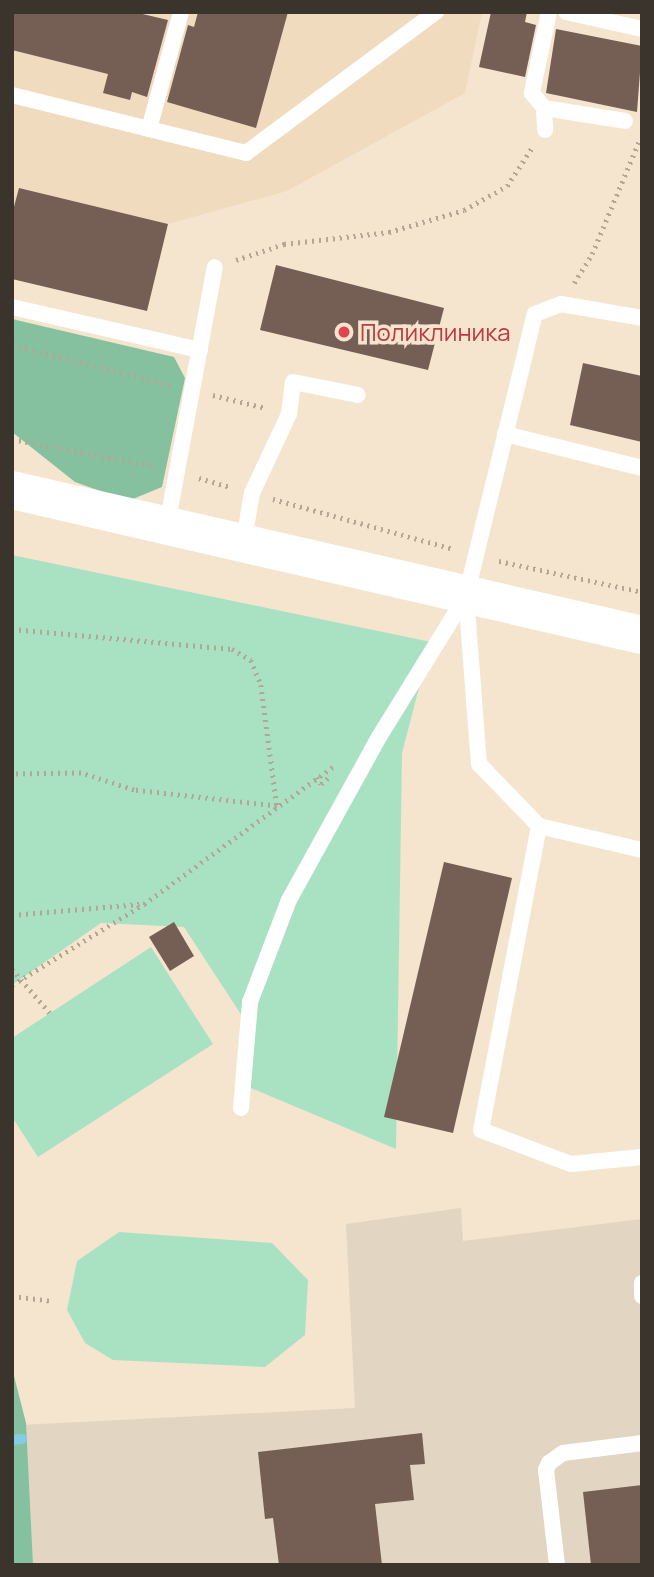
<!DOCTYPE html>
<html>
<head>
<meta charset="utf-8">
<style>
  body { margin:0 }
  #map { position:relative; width:654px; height:1577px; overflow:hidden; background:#f5e5cf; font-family:Manrope,sans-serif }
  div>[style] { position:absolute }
  .built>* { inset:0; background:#f0dbbf }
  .education>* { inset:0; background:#e2d5c2 }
  .green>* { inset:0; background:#a9e2c2 }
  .forest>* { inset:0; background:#85c19f }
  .stream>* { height:10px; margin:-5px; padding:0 5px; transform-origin:5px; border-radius:5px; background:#86cae6 }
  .building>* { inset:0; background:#755e54 }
  .path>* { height:4.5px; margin-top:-2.25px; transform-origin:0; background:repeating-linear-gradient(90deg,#b3a695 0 2px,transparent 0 7px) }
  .lane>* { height:16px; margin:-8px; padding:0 8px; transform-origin:8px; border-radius:8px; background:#fff }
  .secondary>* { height:38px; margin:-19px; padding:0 19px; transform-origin:19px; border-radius:19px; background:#fff }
  .dots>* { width:19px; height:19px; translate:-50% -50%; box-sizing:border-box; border:4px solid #f5e5cf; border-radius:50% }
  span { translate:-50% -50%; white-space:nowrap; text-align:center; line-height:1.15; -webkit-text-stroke:7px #f5e5cf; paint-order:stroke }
  .health-label { font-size:24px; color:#be3a42 }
  .left { translate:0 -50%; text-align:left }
  .frame { position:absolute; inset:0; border:14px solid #3b342c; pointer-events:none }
</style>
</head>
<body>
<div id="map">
  <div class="built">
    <div style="clip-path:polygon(12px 12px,482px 12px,465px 93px,287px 191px,168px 224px,19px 188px,12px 214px)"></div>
  </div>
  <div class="education">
    <div style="clip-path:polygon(461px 1208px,463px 1241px,642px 1219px,642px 1565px,25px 1565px,21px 1425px,355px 1408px,346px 1224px)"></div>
  </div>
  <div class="green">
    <div style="clip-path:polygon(12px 555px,431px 642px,402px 753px,396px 1149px,246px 1086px,255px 1036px,184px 927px,101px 923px,12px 985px)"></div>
    <div style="clip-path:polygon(151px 947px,213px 1044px,38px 1157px,12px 1117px,12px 1038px)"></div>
    <div style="clip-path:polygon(119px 1232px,272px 1243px,308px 1280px,305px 1335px,265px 1367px,113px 1360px,85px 1343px,67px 1310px,77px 1261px)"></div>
  </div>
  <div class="forest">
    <div style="clip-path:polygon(12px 319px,174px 357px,185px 378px,162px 487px,128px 501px,75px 482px,12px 432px)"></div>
    <div style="clip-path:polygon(12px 1368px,26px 1423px,33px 1565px,12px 1565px)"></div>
  </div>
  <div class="stream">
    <div style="left:12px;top:1440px;width:10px;rotate:-6deg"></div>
  </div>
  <div class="building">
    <div style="clip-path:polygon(12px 12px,134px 12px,168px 20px,147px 97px,132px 92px,130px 100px,103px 93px,108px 74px,12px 50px)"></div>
    <div style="clip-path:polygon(198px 12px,288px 12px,256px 128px,167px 102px,188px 25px,194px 27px)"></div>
    <div style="clip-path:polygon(491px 12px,527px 12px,525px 22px,536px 25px,525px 77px,479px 67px)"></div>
    <div style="clip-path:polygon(556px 29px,642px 46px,637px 112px,546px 93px)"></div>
    <div style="clip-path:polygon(19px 188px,168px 224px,147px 311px,12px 279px,12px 214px)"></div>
    <div style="clip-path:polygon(276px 265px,444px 308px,428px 370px,260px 330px)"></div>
    <div style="clip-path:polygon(583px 363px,642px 376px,642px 442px,570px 425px)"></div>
    <div style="clip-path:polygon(444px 862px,512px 878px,453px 1133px,384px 1117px)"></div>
    <div style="clip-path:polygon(174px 922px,194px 956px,170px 971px,149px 937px)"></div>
    <div style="clip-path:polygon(422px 1433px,425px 1464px,410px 1465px,414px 1500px,375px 1504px,382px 1565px,279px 1565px,273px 1518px,265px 1519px,258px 1452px)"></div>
    <div style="clip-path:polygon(642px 1485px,642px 1565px,591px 1565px,583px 1492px)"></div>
  </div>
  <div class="path">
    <div style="left:236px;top:260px;width:51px;rotate:-18.4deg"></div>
    <div style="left:284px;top:244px;width:106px;rotate:-6.5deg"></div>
    <div style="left:389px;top:232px;width:78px;rotate:-16.3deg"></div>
    <div style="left:464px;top:210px;width:49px;rotate:-29.2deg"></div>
    <div style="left:507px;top:186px;width:48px;rotate:-57deg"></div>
    <div style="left:574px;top:283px;width:34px;rotate:-58deg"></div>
    <div style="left:592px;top:254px;width:122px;rotate:-67.4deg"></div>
    <div style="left:12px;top:345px;width:164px;rotate:14.1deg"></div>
    <div style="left:213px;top:395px;width:55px;rotate:13.8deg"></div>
    <div style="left:12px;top:439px;width:148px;rotate:10.9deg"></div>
    <div style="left:199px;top:478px;width:33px;rotate:16deg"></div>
    <div style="left:273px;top:499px;width:187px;rotate:15.5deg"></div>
    <div style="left:499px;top:561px;width:146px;rotate:12.2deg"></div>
    <div style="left:12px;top:629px;width:221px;rotate:5.2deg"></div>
    <div style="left:232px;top:649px;width:22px;rotate:30deg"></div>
    <div style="left:251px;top:660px;width:27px;rotate:68deg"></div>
    <div style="left:261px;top:685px;width:122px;rotate:82.5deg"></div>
    <div style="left:277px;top:806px;width:144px;rotate:-173.6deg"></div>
    <div style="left:134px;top:790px;width:56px;rotate:-162.2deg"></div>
    <div style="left:81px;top:773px;width:69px;rotate:179.2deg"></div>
    <div style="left:317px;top:777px;width:8px;rotate:60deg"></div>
    <div style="left:321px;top:784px;width:9px;rotate:-41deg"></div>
    <div style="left:12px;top:915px;width:128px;rotate:-4.9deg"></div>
    <div style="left:12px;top:969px;width:58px;rotate:49.2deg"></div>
    <div style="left:12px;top:985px;width:155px;rotate:-31.5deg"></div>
    <div style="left:144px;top:904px;width:236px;rotate:-36deg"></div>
    <div style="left:12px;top:1296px;width:38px;rotate:7deg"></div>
  </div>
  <div class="lane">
    <div style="left:549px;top:12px;width:83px;rotate:101.9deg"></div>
    <div style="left:532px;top:93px;width:19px;rotate:51deg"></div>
    <div style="left:544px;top:108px;width:82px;rotate:9.1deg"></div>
    <div style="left:566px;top:12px;width:78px;rotate:12.6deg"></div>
    <div style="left:12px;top:95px;width:241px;rotate:13.9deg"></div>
    <div style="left:246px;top:153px;width:237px;rotate:-36.6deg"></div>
    <div style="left:544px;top:108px;width:22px;rotate:87deg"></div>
    <div style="left:149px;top:129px;width:121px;rotate:-74.7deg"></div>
    <div style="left:12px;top:307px;width:193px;rotate:12.9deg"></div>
    <div style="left:505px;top:434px;width:141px;rotate:13.9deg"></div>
    <div style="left:167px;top:525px;width:262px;rotate:-79.5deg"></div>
    <div style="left:243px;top:545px;width:53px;rotate:-80.2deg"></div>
    <div style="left:252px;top:493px;width:87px;rotate:-64.9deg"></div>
    <div style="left:289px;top:414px;width:32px;rotate:-83deg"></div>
    <div style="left:293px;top:382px;width:66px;rotate:11.3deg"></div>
    <div style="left:539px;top:826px;width:86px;rotate:-134.1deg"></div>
    <div style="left:479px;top:764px;width:169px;rotate:-94.4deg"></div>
    <div style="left:466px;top:596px;width:290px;rotate:-76.3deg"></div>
    <div style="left:535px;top:314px;width:28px;rotate:-21deg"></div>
    <div style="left:561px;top:304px;width:82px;rotate:9.8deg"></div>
    <div style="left:642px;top:850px;width:106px;rotate:-166.9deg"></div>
    <div style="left:539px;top:826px;width:309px;rotate:100.8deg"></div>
    <div style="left:481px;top:1130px;width:96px;rotate:20.7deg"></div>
    <div style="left:571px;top:1164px;width:71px;rotate:-5.6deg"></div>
    <div style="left:241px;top:1108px;width:106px;rotate:-85.1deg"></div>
    <div style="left:250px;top:1002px;width:109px;rotate:-69.1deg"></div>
    <div style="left:289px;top:900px;width:186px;rotate:-61.1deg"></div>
    <div style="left:379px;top:737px;width:166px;rotate:-58.3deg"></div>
    <div style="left:642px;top:1283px;width:13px;rotate:90deg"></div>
    <div style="left:557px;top:1565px;width:96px;rotate:-96.6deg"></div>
    <div style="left:546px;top:1470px;width:8px;rotate:-67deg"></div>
    <div style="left:549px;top:1463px;width:17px;rotate:-36deg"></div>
    <div style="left:563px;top:1453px;width:80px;rotate:-7.2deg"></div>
  </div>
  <div class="secondary">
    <div style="left:12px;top:490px;width:646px;rotate:12.96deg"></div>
  </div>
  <div class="dots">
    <div style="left:344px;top:332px;background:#e0444e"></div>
  </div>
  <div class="health-label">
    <span class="left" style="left:360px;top:332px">Поликлиника</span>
  </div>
  <div class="frame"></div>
</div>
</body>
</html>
